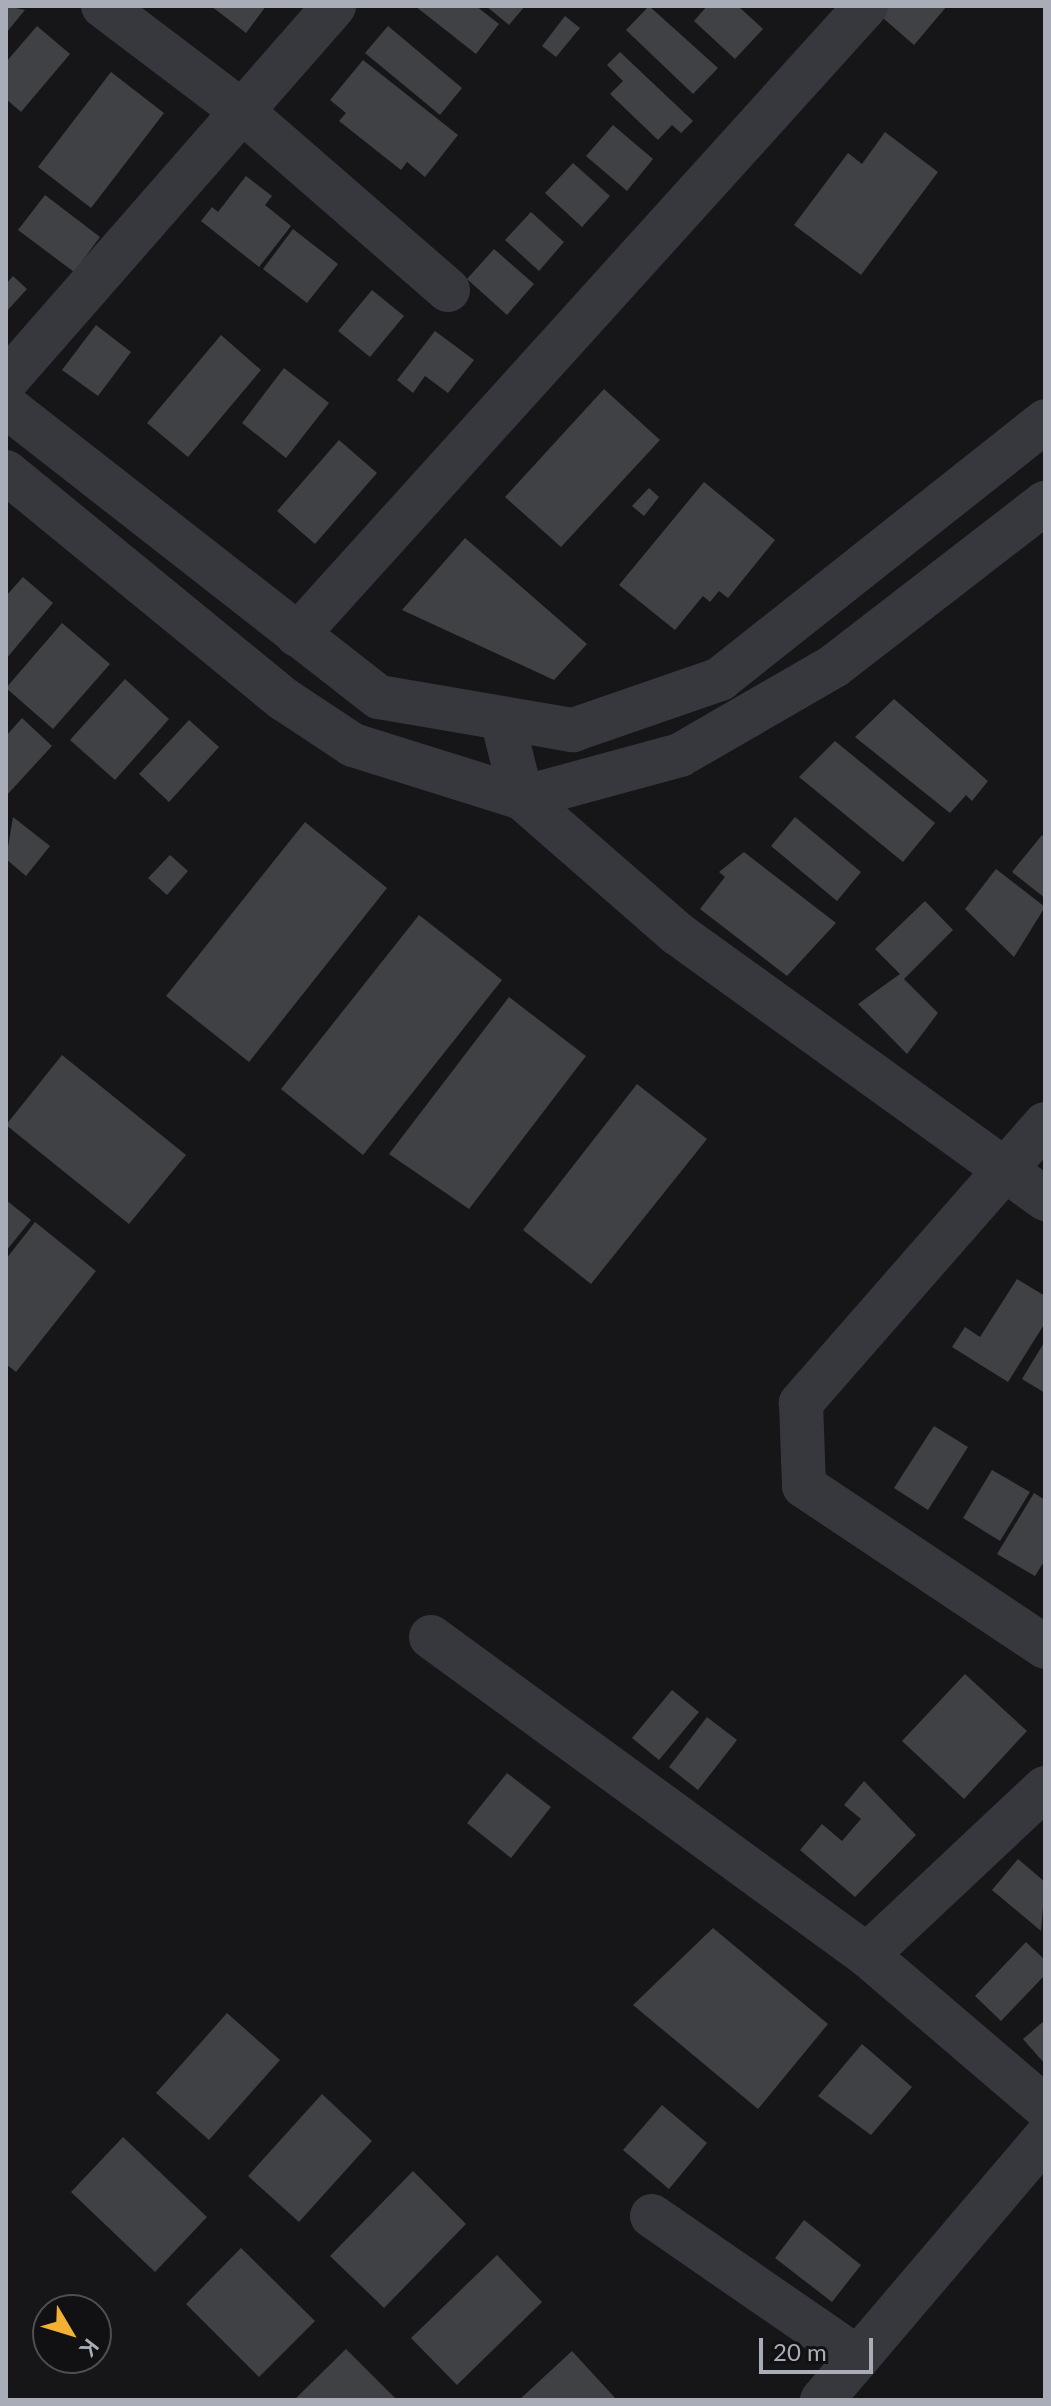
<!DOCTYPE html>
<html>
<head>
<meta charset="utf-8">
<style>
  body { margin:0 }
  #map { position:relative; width:1051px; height:2406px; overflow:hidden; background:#161618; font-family:Lato,sans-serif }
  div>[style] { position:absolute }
  .building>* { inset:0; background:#404145 }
  .minor>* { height:44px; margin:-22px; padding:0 22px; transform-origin:22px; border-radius:22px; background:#37383d }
  .tertiary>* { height:44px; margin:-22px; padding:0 22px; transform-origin:22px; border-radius:22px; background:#37383d }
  span { translate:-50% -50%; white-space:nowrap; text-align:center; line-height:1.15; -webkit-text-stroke:6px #111113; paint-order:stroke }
  .frame { position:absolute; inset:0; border:8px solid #a8adb8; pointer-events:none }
  .north { position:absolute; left:32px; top:2294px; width:80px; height:80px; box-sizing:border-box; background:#111113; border:2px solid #4d4f55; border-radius:50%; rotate:128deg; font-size:22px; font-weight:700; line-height:32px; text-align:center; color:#a8adb8 }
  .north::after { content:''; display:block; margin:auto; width:28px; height:36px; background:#f2b134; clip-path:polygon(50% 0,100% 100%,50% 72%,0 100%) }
  .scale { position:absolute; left:759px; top:2338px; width:114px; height:36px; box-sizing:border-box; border:4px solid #a8adb8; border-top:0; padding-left:10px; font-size:24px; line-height:28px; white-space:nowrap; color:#a8adb8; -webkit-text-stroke:6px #111113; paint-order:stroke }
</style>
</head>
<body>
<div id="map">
  <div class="building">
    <div style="clip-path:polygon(6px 6px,25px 10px,6px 33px)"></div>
    <div style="clip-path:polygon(211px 6px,266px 6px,246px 33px)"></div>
    <div style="clip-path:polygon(415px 6px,476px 6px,499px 24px,476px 54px)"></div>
    <div style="clip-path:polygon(486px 6px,525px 6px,509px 25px)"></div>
    <div style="clip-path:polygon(649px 6px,718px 68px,693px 94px,626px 30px)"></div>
    <div style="clip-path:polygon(707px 6px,738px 6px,763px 29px,735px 59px,694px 21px)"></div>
    <div style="clip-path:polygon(881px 6px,947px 6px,914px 45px,876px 12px)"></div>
    <div style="clip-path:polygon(565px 16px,580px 28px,556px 57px,542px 46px)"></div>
    <div style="clip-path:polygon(37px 26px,70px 54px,21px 112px,6px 99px,6px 62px)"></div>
    <div style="clip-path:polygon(388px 26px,462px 88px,440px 115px,365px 53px)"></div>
    <div style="clip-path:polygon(620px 52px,693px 121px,681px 133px,672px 125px,658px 140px,610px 94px,623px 81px,607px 65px)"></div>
    <div style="clip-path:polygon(363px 60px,458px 135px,425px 177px,407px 162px,401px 170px,339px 121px,346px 113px,330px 100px)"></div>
    <div style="clip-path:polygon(111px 72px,164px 113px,91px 208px,38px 167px)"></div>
    <div style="clip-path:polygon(613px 125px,653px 159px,627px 191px,586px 156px)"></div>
    <div style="clip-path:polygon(885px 132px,938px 172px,861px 275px,794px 225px,848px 153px,862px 164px)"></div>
    <div style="clip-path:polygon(573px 163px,610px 196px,582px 227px,545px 193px)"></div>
    <div style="clip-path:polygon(246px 176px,272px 196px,265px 205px,291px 226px,259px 267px,201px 221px,212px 207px,218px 212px)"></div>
    <div style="clip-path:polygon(45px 195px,100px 237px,74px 272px,18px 230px)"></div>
    <div style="clip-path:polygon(531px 212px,564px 242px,539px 271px,505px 240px)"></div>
    <div style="clip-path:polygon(293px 229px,338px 264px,307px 303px,263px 269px)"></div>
    <div style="clip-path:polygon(494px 249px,534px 284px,507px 315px,467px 279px)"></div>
    <div style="clip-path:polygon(13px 276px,27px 289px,6px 312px,6px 284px)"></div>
    <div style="clip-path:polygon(372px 290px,404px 316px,370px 357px,338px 331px)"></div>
    <div style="clip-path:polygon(96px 325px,131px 352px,98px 396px,62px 370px)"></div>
    <div style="clip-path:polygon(435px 331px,474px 360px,448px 393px,425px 376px,413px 393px,397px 380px)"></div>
    <div style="clip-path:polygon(221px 335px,261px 370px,188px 457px,147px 423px)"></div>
    <div style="clip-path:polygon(284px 368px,329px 403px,286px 458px,242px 423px)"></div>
    <div style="clip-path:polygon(604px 389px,660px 440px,561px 547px,505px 497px)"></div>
    <div style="clip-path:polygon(339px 440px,377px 473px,315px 544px,277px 511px)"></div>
    <div style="clip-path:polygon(704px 482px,775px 540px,728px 598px,719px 591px,710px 602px,703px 596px,675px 630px,619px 585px)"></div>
    <div style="clip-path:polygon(649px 488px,659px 497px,644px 516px,632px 506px)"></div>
    <div style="clip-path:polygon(465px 538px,587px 644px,554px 680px,402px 610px)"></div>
    <div style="clip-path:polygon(23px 577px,53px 603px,6px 659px,6px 596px)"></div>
    <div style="clip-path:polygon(62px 623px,110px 664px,53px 729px,6px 688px)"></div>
    <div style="clip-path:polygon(125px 679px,169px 719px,115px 780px,70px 740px)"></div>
    <div style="clip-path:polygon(894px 699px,988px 781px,972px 801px,966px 795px,950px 813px,855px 737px)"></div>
    <div style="clip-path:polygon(22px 718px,52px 746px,6px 796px,6px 736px)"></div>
    <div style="clip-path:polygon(189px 720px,219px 747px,169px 802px,139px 774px)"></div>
    <div style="clip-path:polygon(835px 741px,935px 823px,903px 862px,799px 777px)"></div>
    <div style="clip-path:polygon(13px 817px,50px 846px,26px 876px,6px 859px)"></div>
    <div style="clip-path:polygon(795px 817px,861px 872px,837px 901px,771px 846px)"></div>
    <div style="clip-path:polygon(305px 822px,387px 888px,249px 1062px,166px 996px)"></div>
    <div style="clip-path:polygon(1042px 835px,1045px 838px,1045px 898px,1012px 872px)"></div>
    <div style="clip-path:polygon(744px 852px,836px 923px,787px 976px,700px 909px,725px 877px,719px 872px)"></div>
    <div style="clip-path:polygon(170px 855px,188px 871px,167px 895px,148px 878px)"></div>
    <div style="clip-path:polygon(996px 869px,1045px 907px,1014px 957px,965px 909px)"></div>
    <div style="clip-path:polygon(925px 901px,953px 930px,904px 979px,938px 1013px,907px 1054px,858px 1004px,900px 974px,875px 949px)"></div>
    <div style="clip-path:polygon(419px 915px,502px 980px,363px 1155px,281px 1089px)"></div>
    <div style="clip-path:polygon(509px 997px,586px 1056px,469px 1209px,389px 1154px)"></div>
    <div style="clip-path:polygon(62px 1055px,186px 1155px,129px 1224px,6px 1125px)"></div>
    <div style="clip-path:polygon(637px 1084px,707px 1139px,591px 1284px,523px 1230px)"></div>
    <div style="clip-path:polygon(6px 1200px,31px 1220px,6px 1251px)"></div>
    <div style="clip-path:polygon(35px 1222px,96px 1271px,16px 1372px,6px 1364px,6px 1259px)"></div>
    <div style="clip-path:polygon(1017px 1279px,1045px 1296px,1045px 1323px,1008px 1382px,952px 1347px,965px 1327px,980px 1337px)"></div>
    <div style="clip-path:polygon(1045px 1341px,1045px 1393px,1022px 1379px)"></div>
    <div style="clip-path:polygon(934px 1426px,968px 1447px,928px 1510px,894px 1488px)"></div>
    <div style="clip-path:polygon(992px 1470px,1030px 1492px,1000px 1541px,963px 1518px)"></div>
    <div style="clip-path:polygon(1034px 1493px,1045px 1500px,1045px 1560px,1035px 1576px,997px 1554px)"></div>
    <div style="clip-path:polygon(965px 1674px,1027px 1731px,964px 1799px,902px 1741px)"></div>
    <div style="clip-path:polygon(672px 1690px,699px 1712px,659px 1760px,632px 1738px)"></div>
    <div style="clip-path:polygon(707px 1717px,737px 1740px,698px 1790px,669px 1767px)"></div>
    <div style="clip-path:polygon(507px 1773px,551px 1807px,511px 1858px,467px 1823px)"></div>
    <div style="clip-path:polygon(864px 1781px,916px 1835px,855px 1897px,800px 1850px,822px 1824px,842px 1841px,861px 1819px,844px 1805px)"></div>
    <div style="clip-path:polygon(1018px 1859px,1045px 1882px,1041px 1931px,992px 1890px)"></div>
    <div style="clip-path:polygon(713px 1928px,828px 2024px,758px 2109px,633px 2005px)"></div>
    <div style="clip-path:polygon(1026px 1942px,1045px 1960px,1045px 1975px,1001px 2021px,975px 1996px)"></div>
    <div style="clip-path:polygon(227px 2013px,280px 2060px,209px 2140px,156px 2093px)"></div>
    <div style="clip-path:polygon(1045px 2020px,1045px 2064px,1023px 2039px)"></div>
    <div style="clip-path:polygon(862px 2044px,912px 2087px,871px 2135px,818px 2096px)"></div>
    <div style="clip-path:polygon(322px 2094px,372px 2141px,299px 2222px,248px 2176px)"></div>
    <div style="clip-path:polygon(662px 2105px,707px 2143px,669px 2189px,623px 2150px)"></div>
    <div style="clip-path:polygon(123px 2137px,207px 2217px,155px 2272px,71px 2192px)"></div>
    <div style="clip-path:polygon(413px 2171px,466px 2224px,384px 2308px,330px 2256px)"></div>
    <div style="clip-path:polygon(804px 2220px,861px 2265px,832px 2302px,775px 2258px)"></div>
    <div style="clip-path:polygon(241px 2248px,315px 2321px,259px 2377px,186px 2304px)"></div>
    <div style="clip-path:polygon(497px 2255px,542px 2302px,457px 2385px,411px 2338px)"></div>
    <div style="clip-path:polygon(346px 2349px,397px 2400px,294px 2400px)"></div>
    <div style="clip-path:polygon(572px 2351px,617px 2400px,519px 2400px)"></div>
  </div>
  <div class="minor">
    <div style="left:103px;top:6px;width:174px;rotate:37.1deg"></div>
    <div style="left:242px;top:111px;width:273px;rotate:41deg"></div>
    <div style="left:6px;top:381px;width:498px;rotate:-48.8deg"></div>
    <div style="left:297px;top:635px;width:848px;rotate:-47.87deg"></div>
    <div style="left:502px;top:719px;width:81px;rotate:75.8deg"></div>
    <div style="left:522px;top:798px;width:207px;rotate:41.1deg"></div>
    <div style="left:678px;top:934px;width:453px;rotate:35.8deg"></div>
    <div style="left:1045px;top:1124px;width:371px;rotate:131.2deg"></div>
    <div style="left:801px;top:1403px;width:83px;rotate:87.9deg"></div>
    <div style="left:804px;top:1486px;width:290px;rotate:33.7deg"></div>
    <div style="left:431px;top:1637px;width:540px;rotate:36.11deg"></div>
    <div style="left:867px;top:1955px;width:234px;rotate:40.5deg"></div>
    <div style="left:867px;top:1955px;width:244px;rotate:-43.2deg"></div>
    <div style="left:652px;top:2216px;width:250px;rotate:34.6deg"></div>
    <div style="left:822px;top:2400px;width:344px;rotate:-49.6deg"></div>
  </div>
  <div class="tertiary">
    <div style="left:6px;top:406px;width:473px;rotate:38deg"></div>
    <div style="left:379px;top:697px;width:197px;rotate:9.7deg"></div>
    <div style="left:573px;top:730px;width:156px;rotate:-19.1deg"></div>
    <div style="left:720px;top:679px;width:415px;rotate:-38.4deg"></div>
    <div style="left:6px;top:472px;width:360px;rotate:39.3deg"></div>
    <div style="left:285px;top:700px;width:82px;rotate:33.5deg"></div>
    <div style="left:353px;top:745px;width:177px;rotate:17.4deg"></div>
    <div style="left:522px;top:798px;width:164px;rotate:-15.2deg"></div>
    <div style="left:680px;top:755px;width:178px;rotate:-30deg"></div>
    <div style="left:834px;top:666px;width:267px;rotate:-37.7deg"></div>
  </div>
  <div class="frame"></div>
  <div class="north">K</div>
  <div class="scale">20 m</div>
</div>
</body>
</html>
